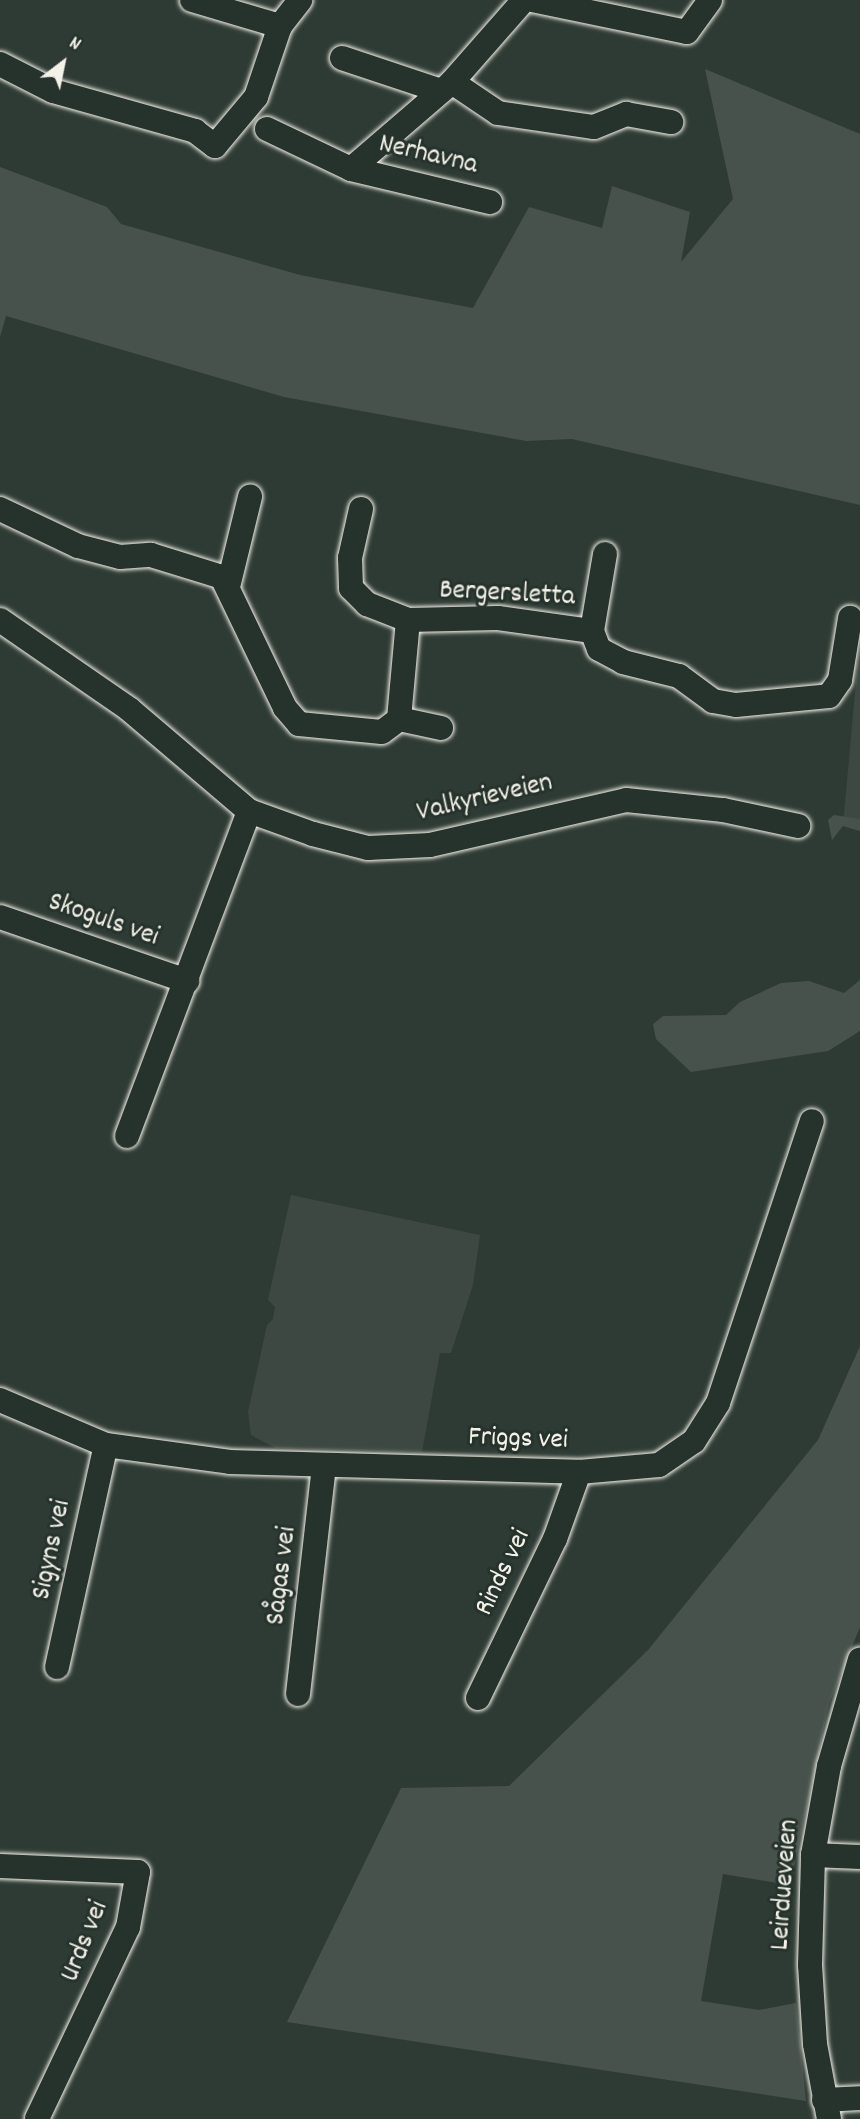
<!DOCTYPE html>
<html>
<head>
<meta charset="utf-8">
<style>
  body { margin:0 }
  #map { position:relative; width:860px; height:2119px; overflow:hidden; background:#2e3b34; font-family:Dekko,sans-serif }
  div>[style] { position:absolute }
  .built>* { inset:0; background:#3c4841 }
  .green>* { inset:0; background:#48524c }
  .roads { filter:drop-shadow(0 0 2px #f4f1e8) drop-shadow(0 0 2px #f4f1e8) }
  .minor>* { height:24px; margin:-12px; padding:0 12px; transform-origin:12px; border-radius:12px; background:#26332d }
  span { translate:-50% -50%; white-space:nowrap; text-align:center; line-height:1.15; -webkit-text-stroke:6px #26332d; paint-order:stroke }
  .street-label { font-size:28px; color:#f4f1e8 }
  .north { position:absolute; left:28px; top:28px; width:70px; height:70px; -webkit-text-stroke:5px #26332d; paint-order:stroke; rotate:32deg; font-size:19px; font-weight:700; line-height:28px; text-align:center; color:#f4f1e8 }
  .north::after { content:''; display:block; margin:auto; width:24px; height:32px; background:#f4f1e8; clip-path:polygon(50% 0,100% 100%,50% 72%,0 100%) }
</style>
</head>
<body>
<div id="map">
  <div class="built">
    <div style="clip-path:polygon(860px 636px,860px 831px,843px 826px)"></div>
    <div style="clip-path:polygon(291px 1195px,480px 1235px,473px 1285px,451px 1353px,440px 1353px,422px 1452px,275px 1448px,251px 1435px,248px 1412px,267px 1325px,273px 1319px,275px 1307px,268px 1300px)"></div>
  </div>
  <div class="green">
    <div style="clip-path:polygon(705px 69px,860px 134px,860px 505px,572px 439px,526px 441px,284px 397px,6px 316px,0 337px,0 167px,107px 207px,121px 224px,300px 275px,473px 308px,529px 207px,602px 228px,612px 186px,690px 212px,681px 262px,733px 199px)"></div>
    <div style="clip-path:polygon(834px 815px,860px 819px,860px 831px,843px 826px,832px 840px,828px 820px)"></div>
    <div style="clip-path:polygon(860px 980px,860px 1031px,828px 1051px,691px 1072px,656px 1039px,653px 1024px,663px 1016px,726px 1015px,740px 1002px,781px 983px,809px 981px,844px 993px)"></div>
    <div style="clip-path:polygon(860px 1346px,860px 1627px,829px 1704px,790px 1885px,723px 1874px,701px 2001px,759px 2010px,796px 2003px,806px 2101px,287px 2022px,401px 1788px,509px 1786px,648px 1650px,818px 1440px)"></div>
  </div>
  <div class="roads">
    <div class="minor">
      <div style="left:192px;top:0;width:92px;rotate:16.5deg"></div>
      <div style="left:532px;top:0;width:158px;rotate:11.7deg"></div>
      <div style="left:687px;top:32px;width:39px;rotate:-54deg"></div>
      <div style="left:342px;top:58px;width:104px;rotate:18.4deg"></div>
      <div style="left:0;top:64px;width:59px;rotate:27deg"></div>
      <div style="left:53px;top:91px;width:148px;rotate:15.7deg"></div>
      <div style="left:195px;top:131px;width:25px;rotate:37deg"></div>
      <div style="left:215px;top:146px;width:64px;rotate:-50.1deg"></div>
      <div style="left:256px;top:97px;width:75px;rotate:-71.3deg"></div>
      <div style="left:280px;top:26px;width:33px;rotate:-52deg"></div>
      <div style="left:452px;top:82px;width:55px;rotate:34deg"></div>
      <div style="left:498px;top:113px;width:97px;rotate:8.3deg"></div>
      <div style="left:594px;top:127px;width:35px;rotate:-22deg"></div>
      <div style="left:626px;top:114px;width:46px;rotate:10.1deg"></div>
      <div style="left:267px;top:129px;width:93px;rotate:25.5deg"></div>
      <div style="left:351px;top:169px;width:143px;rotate:13.4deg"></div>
      <div style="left:351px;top:169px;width:133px;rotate:-40.7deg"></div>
      <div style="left:452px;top:82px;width:109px;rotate:-48.7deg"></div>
      <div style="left:0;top:509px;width:86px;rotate:25.4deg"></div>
      <div style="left:78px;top:546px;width:43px;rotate:14.7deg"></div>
      <div style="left:120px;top:557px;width:31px;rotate:-4deg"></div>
      <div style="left:151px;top:555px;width:74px;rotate:17.2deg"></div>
      <div style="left:222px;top:577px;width:145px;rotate:64.3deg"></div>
      <div style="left:285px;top:708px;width:21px;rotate:49deg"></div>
      <div style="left:299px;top:724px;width:83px;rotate:5.5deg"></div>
      <div style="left:382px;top:732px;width:21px;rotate:-37deg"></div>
      <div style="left:399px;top:719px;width:99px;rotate:-84.8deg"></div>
      <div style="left:361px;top:509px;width:50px;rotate:102.7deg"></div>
      <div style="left:350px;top:558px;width:30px;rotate:88deg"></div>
      <div style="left:351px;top:588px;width:23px;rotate:45deg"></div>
      <div style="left:367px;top:604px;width:44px;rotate:21.3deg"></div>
      <div style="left:408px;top:620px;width:90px;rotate:-1.3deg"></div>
      <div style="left:498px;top:618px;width:95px;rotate:7.9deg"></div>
      <div style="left:592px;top:631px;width:19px;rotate:69deg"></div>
      <div style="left:599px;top:649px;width:27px;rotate:28deg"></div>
      <div style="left:623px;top:662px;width:58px;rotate:14deg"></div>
      <div style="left:679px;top:676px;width:42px;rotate:36.3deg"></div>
      <div style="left:713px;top:701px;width:23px;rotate:10deg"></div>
      <div style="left:736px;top:705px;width:93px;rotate:-5.5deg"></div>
      <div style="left:829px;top:696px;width:19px;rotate:-55deg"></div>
      <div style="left:840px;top:680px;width:63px;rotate:-80.8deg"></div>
      <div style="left:229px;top:583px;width:89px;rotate:-76.3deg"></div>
      <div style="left:0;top:620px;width:157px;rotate:34.6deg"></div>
      <div style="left:129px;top:709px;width:157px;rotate:40.4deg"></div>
      <div style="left:249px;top:811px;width:68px;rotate:19.8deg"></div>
      <div style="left:313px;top:834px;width:57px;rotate:14.3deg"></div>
      <div style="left:368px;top:848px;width:62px;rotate:-2.8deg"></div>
      <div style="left:430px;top:845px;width:201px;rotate:-12.9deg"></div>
      <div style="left:626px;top:800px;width:98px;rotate:5.9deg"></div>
      <div style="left:723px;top:810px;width:77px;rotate:12deg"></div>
      <div style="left:592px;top:631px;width:78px;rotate:-80.4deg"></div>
      <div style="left:399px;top:719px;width:43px;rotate:12.1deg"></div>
      <div style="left:0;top:917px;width:198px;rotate:18.9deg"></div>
      <div style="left:127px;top:1136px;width:347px;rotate:-69.4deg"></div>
      <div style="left:0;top:1400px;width:115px;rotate:23deg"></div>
      <div style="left:106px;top:1445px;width:125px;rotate:7.8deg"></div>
      <div style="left:230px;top:1462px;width:349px;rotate:1.6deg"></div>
      <div style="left:579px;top:1472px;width:80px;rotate:-5deg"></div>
      <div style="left:659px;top:1465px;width:42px;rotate:-34.4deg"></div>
      <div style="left:694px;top:1441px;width:45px;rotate:-57.7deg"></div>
      <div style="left:718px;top:1403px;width:297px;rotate:-71.6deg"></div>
      <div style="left:57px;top:1667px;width:227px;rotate:-77.6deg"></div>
      <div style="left:298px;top:1694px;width:230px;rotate:-83.5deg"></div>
      <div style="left:478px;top:1698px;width:177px;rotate:-64.2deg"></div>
      <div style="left:555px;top:1539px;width:71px;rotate:-70.3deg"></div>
      <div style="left:813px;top:1855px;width:47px;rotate:2.4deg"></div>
      <div style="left:0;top:1866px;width:138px;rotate:2.5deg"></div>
      <div style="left:138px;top:1872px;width:56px;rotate:100.3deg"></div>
      <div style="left:128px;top:1927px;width:212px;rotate:115.4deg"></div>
      <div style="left:824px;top:2100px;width:36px;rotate:-3deg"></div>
      <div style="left:829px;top:2119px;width:76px;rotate:-100.6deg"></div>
      <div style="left:815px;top:2044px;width:79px;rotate:-93.6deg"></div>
      <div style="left:810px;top:1965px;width:110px;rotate:-88.4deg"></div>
      <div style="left:813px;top:1855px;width:90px;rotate:-79.8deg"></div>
      <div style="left:829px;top:1766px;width:111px;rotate:-73.8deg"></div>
    </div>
  </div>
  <div class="street-label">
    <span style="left:428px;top:156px;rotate:13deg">Nerhavna</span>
    <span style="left:507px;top:595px;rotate:3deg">Bergersletta</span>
    <span style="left:485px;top:799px;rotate:-13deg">Valkyrieveien</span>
    <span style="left:103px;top:921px;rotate:19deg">Skoguls vei</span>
    <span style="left:518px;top:1440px;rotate:2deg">Friggs vei</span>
    <span style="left:53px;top:1550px;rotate:-78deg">Sigyns vei</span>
    <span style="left:504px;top:1573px;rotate:-64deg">Rinds vei</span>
    <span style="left:283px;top:1576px;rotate:-83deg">Sågas vei</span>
    <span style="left:786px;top:1885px;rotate:-86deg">Leirdueveien</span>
    <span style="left:86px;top:1942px;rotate:-68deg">Urds vei</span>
  </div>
  <div class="north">N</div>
</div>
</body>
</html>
